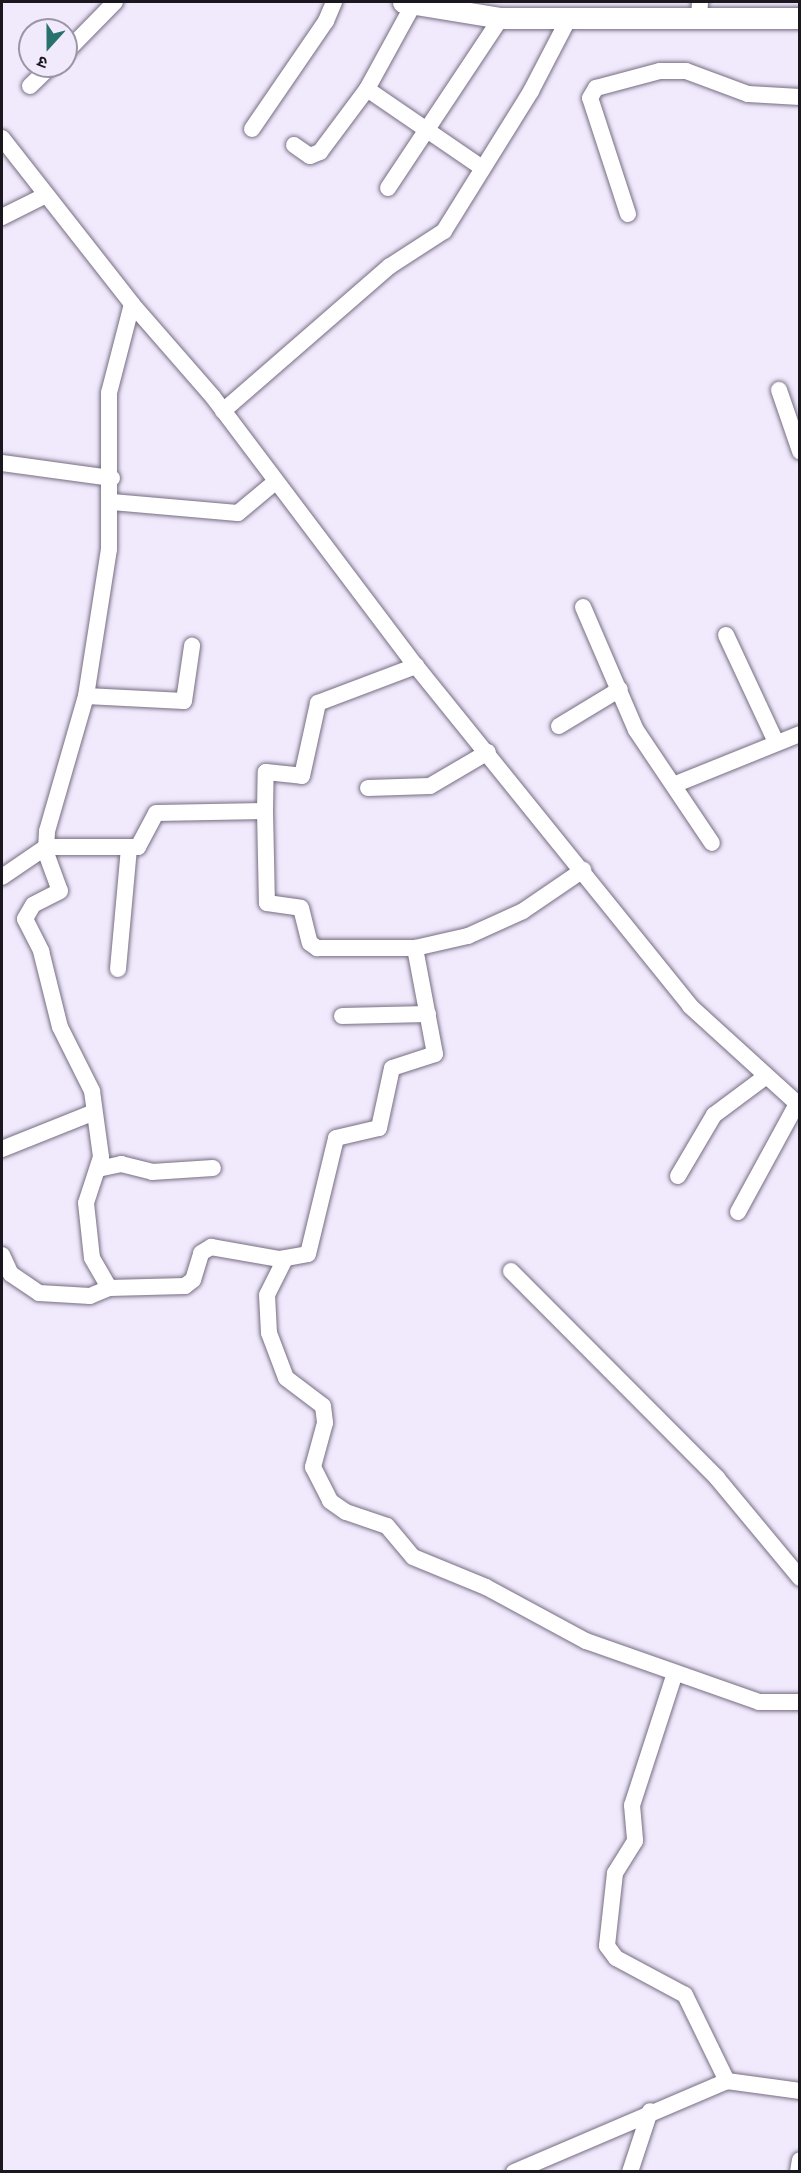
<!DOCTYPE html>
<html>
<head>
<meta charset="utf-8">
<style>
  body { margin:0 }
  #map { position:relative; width:801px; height:2173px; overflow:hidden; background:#f1e9fc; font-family:"Golos Text","Noto Sans Devanagari",sans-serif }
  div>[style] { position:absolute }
  .roads { filter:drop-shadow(0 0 2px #766d82) drop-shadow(0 0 2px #766d82) }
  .minor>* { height:16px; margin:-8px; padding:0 8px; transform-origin:8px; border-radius:8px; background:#fff }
  .tertiary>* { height:21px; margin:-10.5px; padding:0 10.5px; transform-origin:10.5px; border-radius:10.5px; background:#fff }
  span { translate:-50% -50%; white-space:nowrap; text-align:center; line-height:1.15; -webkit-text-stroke:6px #f1e9fc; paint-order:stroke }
  .frame { position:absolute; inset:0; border:3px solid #1b171f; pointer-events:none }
  .north { position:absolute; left:18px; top:18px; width:60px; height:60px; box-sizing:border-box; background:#f1e9fc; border:2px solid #9b95a4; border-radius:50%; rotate:201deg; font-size:16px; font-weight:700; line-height:24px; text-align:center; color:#1b171f }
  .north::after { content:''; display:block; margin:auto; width:21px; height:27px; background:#28726e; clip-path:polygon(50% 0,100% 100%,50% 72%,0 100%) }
</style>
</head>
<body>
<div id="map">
  <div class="roads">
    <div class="minor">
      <div style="left:699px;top:17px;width:15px;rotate:-86deg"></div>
      <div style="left:66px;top:52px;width:70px;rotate:-45.6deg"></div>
      <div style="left:30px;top:86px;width:29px;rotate:-44deg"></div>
      <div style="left:367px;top:89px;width:138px;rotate:34.4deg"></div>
      <div style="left:252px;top:129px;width:131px;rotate:-55.6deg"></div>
      <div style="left:326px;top:21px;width:21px;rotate:-67deg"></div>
      <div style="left:2px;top:138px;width:211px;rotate:51.9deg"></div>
      <div style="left:132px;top:304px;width:123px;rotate:48.9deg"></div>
      <div style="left:213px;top:397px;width:337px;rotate:53deg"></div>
      <div style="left:416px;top:666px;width:437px;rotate:51.1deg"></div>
      <div style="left:690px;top:1006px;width:149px;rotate:42.3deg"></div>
      <div style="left:294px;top:145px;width:19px;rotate:35deg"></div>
      <div style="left:310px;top:156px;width:11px;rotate:-22deg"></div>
      <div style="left:320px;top:152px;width:79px;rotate:-53.3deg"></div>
      <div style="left:367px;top:89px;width:96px;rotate:-61.3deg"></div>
      <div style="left:388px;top:188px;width:204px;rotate:-56.4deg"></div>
      <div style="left:628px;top:214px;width:122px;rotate:-108.1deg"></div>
      <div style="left:590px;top:98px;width:12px;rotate:-59deg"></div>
      <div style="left:596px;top:88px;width:66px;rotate:-14.9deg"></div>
      <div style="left:660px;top:71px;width:26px"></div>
      <div style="left:686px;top:71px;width:66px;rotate:20.4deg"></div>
      <div style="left:748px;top:94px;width:52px;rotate:3.3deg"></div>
      <div style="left:2px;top:217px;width:49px;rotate:-26.6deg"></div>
      <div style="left:132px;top:304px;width:92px;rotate:104.5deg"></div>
      <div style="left:109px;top:393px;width:156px;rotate:90deg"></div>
      <div style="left:109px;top:549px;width:149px;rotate:98.9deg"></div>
      <div style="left:86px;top:696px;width:141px;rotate:106.1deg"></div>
      <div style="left:47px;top:831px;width:22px;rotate:93deg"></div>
      <div style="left:46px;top:853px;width:40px;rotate:69.8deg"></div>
      <div style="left:60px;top:891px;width:30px;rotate:153deg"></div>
      <div style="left:33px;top:905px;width:16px;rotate:120deg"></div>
      <div style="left:25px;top:919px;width:36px;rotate:63deg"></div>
      <div style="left:41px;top:951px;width:78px;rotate:76deg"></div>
      <div style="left:60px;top:1027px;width:72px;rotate:63.4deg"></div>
      <div style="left:92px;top:1091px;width:67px;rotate:82.2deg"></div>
      <div style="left:101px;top:1157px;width:48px;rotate:108.1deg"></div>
      <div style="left:86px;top:1203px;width:55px;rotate:83.8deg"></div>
      <div style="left:92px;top:1258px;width:34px;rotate:60deg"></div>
      <div style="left:109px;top:1288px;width:76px;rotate:-1.5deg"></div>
      <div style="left:185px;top:1286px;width:10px;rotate:-37deg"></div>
      <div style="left:193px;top:1280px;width:28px;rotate:-73deg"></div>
      <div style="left:201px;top:1253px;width:12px;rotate:-31deg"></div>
      <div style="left:211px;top:1247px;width:70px;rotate:9.9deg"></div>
      <div style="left:280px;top:1259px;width:28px;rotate:-10deg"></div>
      <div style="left:308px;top:1254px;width:119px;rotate:-76.4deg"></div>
      <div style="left:336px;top:1138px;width:44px;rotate:-13.1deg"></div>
      <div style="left:379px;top:1128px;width:61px;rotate:-77.8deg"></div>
      <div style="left:392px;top:1068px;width:45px;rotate:-18deg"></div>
      <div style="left:435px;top:1054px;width:108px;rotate:-100.7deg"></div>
      <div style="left:779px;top:390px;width:65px;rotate:71deg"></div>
      <div style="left:223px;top:411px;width:221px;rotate:-41deg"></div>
      <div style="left:390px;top:266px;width:64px;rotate:-32.9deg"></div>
      <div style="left:444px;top:231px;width:165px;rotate:-58.1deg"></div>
      <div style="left:531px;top:91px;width:82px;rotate:-62.5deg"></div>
      <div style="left:2px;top:463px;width:111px;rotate:7.8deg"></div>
      <div style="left:112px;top:502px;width:126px;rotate:5deg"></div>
      <div style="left:238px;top:513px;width:47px;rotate:-39.8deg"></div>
      <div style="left:583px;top:607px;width:134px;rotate:66.7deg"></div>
      <div style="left:636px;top:730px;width:136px;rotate:56.1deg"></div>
      <div style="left:726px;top:635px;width:118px;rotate:65deg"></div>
      <div style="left:86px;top:696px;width:98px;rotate:2.9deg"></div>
      <div style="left:184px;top:701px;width:56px;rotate:-81.7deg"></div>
      <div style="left:559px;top:726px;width:71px;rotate:-31.2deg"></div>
      <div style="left:676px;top:784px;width:134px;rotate:-22deg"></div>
      <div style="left:368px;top:788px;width:62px;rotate:-1.8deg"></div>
      <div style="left:430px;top:786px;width:67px;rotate:-30.4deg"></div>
      <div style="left:265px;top:811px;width:92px;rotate:88.8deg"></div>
      <div style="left:267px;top:903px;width:34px;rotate:8deg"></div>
      <div style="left:301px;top:908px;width:36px;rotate:76deg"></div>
      <div style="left:310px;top:943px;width:9px;rotate:36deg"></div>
      <div style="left:317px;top:948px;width:98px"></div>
      <div style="left:415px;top:948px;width:54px;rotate:-12.8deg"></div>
      <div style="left:468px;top:936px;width:60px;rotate:-24.4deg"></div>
      <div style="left:523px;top:911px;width:73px;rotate:-34.3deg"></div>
      <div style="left:2px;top:877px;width:53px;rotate:-34.3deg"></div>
      <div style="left:46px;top:847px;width:92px"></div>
      <div style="left:138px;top:847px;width:38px;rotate:-62deg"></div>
      <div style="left:156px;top:813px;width:109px;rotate:-1.1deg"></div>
      <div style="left:265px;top:811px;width:39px;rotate:-89deg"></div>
      <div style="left:266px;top:772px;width:36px;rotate:6deg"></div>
      <div style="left:302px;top:776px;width:75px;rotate:-77.6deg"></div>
      <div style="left:318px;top:703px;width:105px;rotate:-20.7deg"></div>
      <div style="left:118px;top:969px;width:121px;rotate:-84.8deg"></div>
      <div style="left:342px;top:1016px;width:86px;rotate:-1.3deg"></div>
      <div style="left:2px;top:1149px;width:97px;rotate:-21.8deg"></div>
      <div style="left:98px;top:1169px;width:24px;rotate:-12deg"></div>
      <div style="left:121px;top:1164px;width:32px;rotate:14deg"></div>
      <div style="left:152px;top:1172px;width:61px;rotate:-3.8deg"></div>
      <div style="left:678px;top:1176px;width:71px;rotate:-59.5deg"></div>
      <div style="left:714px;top:1115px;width:64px;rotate:-36.7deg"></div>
      <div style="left:738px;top:1212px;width:123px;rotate:-61.4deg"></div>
      <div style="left:2px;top:1255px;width:21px;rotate:65deg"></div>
      <div style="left:11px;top:1274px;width:34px;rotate:34deg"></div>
      <div style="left:39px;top:1293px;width:51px;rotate:3.4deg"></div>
      <div style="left:90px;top:1296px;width:21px;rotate:-23deg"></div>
      <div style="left:285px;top:1259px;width:40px;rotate:116.6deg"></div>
      <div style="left:267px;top:1295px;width:38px;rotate:87deg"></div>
      <div style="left:269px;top:1333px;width:48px;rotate:69.3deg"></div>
      <div style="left:286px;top:1378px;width:46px;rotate:37.1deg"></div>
      <div style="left:323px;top:1406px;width:17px;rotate:83deg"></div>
      <div style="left:325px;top:1423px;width:46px;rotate:105.3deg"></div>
      <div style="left:313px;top:1467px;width:38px;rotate:63deg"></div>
      <div style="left:330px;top:1501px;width:19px;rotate:35deg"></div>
      <div style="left:346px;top:1512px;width:43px;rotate:18.9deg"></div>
      <div style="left:387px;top:1526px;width:40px;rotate:50deg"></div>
      <div style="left:413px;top:1557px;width:79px;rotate:22.3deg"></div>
      <div style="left:486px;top:1587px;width:114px;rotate:28.4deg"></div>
      <div style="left:586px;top:1641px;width:183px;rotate:19.4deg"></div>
      <div style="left:759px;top:1702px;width:41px"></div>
      <div style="left:511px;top:1271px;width:292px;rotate:45.1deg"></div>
      <div style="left:717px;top:1478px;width:130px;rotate:50.3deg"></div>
      <div style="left:675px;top:1673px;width:139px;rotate:108deg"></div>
      <div style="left:632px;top:1805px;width:36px;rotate:85deg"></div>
      <div style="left:635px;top:1841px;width:38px;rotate:122deg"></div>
      <div style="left:615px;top:1873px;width:73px;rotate:96.3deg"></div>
      <div style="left:607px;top:1946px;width:15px;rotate:53deg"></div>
      <div style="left:616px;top:1958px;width:78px;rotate:28.2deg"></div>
      <div style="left:685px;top:1995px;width:96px;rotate:64deg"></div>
      <div style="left:514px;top:2172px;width:232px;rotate:-23.1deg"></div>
      <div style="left:727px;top:2081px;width:74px;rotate:7.8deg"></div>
      <div style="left:630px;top:2172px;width:64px;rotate:-71.8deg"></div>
      <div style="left:798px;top:2172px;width:12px;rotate:-81deg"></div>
    </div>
    <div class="tertiary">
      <div style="left:403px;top:2px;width:99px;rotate:9.3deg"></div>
      <div style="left:501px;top:18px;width:299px"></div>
    </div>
  </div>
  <div class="frame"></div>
  <div class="north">उ</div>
</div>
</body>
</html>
